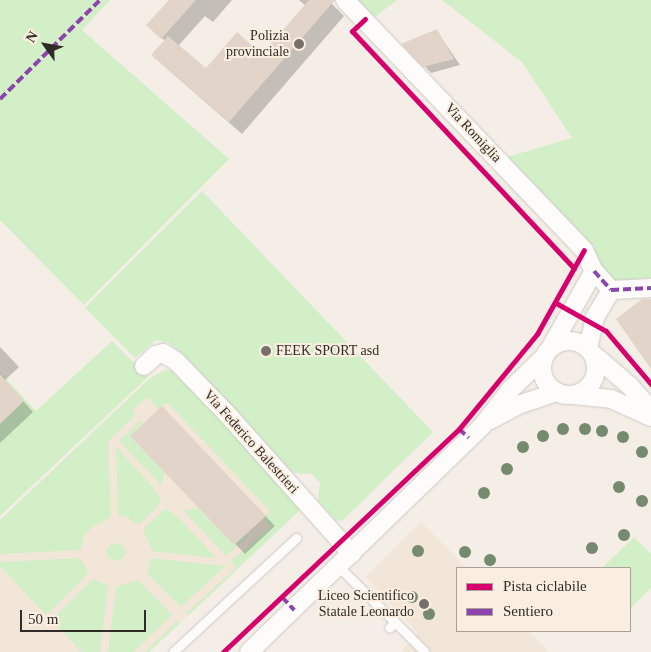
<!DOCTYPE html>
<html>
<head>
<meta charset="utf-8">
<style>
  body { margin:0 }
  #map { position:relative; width:651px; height:652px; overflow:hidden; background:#f4eee7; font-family:"Times New Roman",serif }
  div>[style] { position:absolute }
  .built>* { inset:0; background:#f1e6d7 }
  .green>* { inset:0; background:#d2efc8 }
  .round { border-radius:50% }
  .shadow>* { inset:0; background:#0003 }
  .building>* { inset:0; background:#e3d4c9 }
  .roads { filter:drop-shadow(0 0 1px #cec9c4) drop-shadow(0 0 1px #cec9c4) }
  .lane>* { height:9px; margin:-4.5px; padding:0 4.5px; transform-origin:4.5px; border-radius:4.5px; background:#fdfcfb }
  .street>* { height:18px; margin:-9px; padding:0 9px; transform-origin:9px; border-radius:9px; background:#fdfcfb }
  .street>.ring { margin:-9px; padding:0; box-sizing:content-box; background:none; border:18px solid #fdfcfb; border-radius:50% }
  .quiet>* { height:4px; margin-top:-2px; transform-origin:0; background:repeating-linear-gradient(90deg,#8e44ad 0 8px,transparent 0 12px) }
  .cycleway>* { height:5px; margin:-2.5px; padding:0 2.5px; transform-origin:2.5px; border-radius:2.5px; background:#d6006c }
  .trees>* { width:12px; height:12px; margin:-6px; border-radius:50%; background:#768a6e }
  .dots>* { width:14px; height:14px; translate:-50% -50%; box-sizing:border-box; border:2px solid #faeee1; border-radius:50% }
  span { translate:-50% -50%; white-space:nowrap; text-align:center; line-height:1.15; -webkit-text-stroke:4px #faeee1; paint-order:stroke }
  .poi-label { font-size:14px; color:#302c27 }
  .right { translate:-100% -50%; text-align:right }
  .left { translate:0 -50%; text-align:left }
  .street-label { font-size:14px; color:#302c27 }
  .legend { position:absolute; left:456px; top:567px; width:175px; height:65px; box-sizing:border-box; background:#faeee1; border:1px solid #a9a097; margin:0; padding:6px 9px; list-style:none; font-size:15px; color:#302c27 }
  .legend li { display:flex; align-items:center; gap:10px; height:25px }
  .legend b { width:25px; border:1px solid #a9a097 }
  .north { position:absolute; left:20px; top:20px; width:50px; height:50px; -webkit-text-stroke:4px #faeee1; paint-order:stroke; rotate:302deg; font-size:14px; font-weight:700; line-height:20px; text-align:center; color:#302c27 }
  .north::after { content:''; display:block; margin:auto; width:18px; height:22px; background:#302c27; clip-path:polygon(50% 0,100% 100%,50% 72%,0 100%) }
  .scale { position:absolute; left:20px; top:610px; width:126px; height:22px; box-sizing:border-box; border:2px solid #302c27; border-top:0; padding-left:6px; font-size:15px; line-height:18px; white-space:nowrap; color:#302c27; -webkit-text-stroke:4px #faeee1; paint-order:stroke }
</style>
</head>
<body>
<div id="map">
  <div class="built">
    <div style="clip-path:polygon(165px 370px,172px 370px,303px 507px,149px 652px,0 652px,0 520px,150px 378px)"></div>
    <div style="clip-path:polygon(421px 522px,467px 568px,457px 568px,457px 631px,528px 631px,549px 652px,400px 652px,418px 633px,366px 577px)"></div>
  </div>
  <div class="green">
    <div style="clip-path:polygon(0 0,110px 0,82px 30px,229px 159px,84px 305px,0 220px)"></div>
    <div style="clip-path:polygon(356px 0,397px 0,375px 17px)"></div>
    <div style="clip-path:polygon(442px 0,651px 0,651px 278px,615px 281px,598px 266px,585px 237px,507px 157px,572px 138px,522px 62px)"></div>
    <div style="clip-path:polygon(202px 191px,433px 432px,342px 521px,335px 520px,318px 501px,320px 483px,312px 474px,293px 473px,170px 343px,156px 340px,135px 358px,85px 308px)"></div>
    <div style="clip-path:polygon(112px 341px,148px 377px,0 516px,0 372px,36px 411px)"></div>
    <div style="clip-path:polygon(165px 370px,179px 373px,303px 507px,189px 615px,186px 613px,236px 568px,230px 561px,271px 527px,263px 518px,270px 511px,167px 402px,159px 409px,147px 397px,132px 410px,136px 415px,108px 441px,111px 517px,92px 527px,84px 536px,81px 550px,0 554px,0 520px,150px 378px)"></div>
    <div style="clip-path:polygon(141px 420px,143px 423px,130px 436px,165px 472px,161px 485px,119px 441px)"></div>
    <div style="clip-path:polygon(116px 446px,155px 490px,161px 502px,139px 525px,127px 517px,118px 516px)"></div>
    <div style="clip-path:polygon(198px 508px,234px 545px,246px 534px,248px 536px,226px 556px,184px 511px)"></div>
    <div style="clip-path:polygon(165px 509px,176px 515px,216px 558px,152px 551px,143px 529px)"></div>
    <div style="clip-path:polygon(634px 537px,651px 554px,651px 588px,630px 609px,630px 568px,602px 568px)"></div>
    <div class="round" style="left:107px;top:543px;width:18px;height:18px"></div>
    <div style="clip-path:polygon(81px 558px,88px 574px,46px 615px,0 566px,0 562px)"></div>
    <div style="clip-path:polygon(151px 558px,225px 566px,181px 607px,147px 573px)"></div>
    <div style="clip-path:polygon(93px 579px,108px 586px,100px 652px,82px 652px,51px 620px)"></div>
    <div style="clip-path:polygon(138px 580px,172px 615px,133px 652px,108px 652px,116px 587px)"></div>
    <div style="clip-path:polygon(178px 620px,180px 623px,149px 652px,145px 652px)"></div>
  </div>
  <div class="shadow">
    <div style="clip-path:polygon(171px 0,232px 0,213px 22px,205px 16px,178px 46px,206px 70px,262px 56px,306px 6px,299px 0,328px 0,344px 16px,242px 134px,165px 67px,165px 41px,148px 25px)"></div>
    <div style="clip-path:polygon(437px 31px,460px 65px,431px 73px,404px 44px)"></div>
    <div style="clip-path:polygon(0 347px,19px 367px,3px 382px,0 379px)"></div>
    <div style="clip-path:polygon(0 391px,17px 394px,33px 412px,0 443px)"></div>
    <div style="clip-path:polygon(172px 418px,275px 526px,245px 554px,132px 436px)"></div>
  </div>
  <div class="building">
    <div style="clip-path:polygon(169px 0,196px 0,161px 39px,146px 25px)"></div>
    <div style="clip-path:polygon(309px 0,335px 0,229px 122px,151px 55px,168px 36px,206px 68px,237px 32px,262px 54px)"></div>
    <div style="clip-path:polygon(437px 29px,454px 59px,423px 67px,401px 44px)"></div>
    <div style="clip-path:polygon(642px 299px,651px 299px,651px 369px,616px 319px)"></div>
    <div style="clip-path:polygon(0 374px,24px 401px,0 424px)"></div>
    <div style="clip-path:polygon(162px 406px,266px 516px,234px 545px,130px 436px)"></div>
  </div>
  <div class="roads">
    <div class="lane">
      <div style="left:339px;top:567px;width:78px;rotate:44.5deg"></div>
      <div style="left:395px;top:622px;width:8px;rotate:135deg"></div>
      <div style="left:395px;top:622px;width:42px;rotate:45deg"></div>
      <div style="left:173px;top:652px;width:168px;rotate:-42.8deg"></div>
    </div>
    <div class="street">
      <div style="left:345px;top:0;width:346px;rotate:46.3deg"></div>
      <div style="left:584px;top:250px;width:23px;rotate:65deg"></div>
      <div style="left:594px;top:271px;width:25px;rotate:48deg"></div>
      <div style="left:611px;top:290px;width:40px;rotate:-2.9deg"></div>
      <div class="ring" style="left:542px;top:341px;width:36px;height:36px"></div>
      <div style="left:551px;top:347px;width:87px;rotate:-60.5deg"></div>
      <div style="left:588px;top:348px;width:32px;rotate:-77deg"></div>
      <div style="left:595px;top:317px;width:31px;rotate:-59deg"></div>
      <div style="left:593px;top:354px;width:49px;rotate:40.9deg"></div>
      <div style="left:630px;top:386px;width:32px;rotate:49deg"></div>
      <div style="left:144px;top:366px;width:16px;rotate:-43deg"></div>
      <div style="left:156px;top:355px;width:7px;rotate:-16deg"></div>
      <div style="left:163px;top:353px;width:15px;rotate:32deg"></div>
      <div style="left:176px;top:361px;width:75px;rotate:46.1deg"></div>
      <div style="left:228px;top:415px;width:186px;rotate:48.3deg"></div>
      <div style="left:574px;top:395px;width:37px;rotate:6deg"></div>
      <div style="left:611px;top:399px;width:44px;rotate:24.2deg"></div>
      <div style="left:490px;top:420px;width:32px;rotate:-28deg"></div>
      <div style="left:518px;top:405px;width:41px;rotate:-18.4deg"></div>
      <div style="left:249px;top:652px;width:326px;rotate:-44.1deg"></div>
      <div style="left:483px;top:425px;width:46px;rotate:-52.1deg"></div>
      <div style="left:511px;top:389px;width:46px;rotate:-44.1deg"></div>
    </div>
  </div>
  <div class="quiet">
    <div style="left:0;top:99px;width:141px;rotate:-44.7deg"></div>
    <div style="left:594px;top:271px;width:25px;rotate:48deg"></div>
    <div style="left:611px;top:290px;width:40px;rotate:-2.9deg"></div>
    <div style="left:459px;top:429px;width:13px;rotate:42deg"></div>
    <div style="left:282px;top:597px;width:18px;rotate:47deg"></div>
  </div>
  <div class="cycleway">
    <div style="left:365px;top:19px;width:18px;rotate:137deg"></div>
    <div style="left:352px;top:31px;width:325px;rotate:46.9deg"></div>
    <div style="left:556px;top:303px;width:57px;rotate:29.2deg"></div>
    <div style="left:606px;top:331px;width:70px;rotate:49.7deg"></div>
    <div style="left:223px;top:652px;width:325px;rotate:-43.4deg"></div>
    <div style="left:459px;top:429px;width:123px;rotate:-50.6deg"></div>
    <div style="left:537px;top:334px;width:96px;rotate:-60.8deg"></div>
  </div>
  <div class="trees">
    <div style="left:563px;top:429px"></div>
    <div style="left:585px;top:429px"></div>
    <div style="left:602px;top:431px"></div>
    <div style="left:543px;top:436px"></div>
    <div style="left:623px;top:437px"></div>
    <div style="left:523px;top:447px"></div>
    <div style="left:642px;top:452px"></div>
    <div style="left:507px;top:469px"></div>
    <div style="left:619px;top:487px"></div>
    <div style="left:484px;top:493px"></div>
    <div style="left:642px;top:501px"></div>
    <div style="left:624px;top:535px"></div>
    <div style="left:592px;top:548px"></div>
    <div style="left:418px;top:551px"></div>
    <div style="left:465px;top:552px"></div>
    <div style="left:490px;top:560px"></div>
    <div style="left:412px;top:597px"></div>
    <div style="left:429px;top:614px"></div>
  </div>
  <div class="dots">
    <div style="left:299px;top:44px;background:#75706a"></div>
    <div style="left:266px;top:351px;background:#75706a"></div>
    <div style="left:424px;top:604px;background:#75706a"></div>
  </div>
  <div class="poi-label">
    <span class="right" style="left:289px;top:44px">Polizia<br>provinciale</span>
    <span class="left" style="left:276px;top:351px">FEEK SPORT asd</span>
    <span class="right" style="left:414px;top:604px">Liceo Scientifico<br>Statale Leonardo</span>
  </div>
  <div class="street-label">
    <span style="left:473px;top:133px;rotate:47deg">Via Romiglia</span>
    <span style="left:251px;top:442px;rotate:48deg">Via Federico Balestrieri</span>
  </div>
  <ul class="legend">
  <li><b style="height:6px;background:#d6006c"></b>Pista ciclabile</li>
  <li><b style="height:6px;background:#8e44ad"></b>Sentiero</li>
  </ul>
  <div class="north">N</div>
  <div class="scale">50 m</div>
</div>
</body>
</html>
